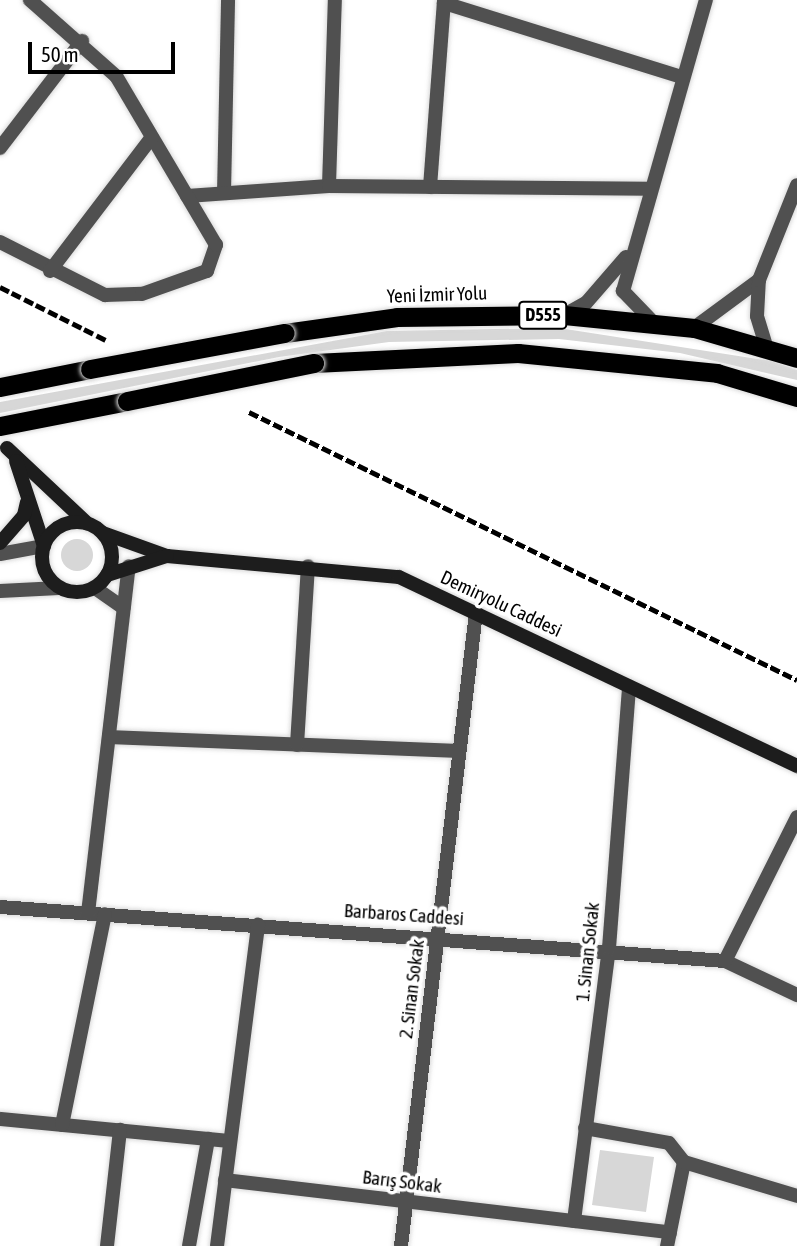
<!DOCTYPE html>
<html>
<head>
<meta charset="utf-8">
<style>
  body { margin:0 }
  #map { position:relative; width:797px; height:1246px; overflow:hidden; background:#fff; font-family:"Asap Condensed",sans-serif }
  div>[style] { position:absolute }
  .green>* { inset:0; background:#d7d7d7 }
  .round { border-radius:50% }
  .roads { filter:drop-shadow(0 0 2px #dbdbdb) drop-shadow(0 0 2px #dbdbdb) }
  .minor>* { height:14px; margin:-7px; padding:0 7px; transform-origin:7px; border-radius:7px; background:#505050 }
  .secondary>* { height:14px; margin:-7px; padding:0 7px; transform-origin:7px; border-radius:7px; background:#1d1d1d }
  .secondary>.ring { margin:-7px; padding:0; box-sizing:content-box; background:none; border:14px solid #1d1d1d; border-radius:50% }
  .trunk>* { height:19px; margin:-9.5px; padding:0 9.5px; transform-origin:9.5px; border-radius:9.5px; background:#000 }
  .rail>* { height:5px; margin-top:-2.5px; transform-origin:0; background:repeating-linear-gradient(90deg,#000 0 10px,transparent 0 13.5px) }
  .bridges { filter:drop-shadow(0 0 2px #dbdbdb) drop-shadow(0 0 2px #dbdbdb) }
  .trunk-bridge>* { height:19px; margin:-9.5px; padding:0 9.5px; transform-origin:9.5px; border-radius:9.5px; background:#000 }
  span { translate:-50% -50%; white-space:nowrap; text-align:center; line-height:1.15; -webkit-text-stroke:7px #fff; paint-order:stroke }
  .shield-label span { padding:2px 5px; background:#fff; border:2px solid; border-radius:5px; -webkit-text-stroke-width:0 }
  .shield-label { font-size:18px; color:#000; font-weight:700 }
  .street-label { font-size:19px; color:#000 }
  .scale { position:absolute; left:28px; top:42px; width:147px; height:32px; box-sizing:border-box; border:4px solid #000; border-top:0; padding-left:9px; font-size:21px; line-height:24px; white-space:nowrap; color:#000; -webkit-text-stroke:5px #fff; paint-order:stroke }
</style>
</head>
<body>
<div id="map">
  <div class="green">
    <div style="clip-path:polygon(559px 328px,771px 361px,797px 370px,797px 380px,680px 353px,559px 339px,389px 342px,279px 357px,0 413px,0 402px,387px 331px)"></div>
    <div class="round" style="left:61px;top:539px;width:32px;height:32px"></div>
    <div style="clip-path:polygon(600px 1150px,654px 1157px,646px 1212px,592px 1205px)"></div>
  </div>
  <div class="roads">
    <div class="minor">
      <div style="left:444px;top:3px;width:249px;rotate:17.3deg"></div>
      <div style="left:0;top:148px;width:135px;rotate:-52.5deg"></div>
      <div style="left:329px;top:186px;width:186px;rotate:-88.2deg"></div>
      <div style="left:430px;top:187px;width:188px;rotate:-85.7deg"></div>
      <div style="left:224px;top:193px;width:193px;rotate:-88.8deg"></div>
      <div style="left:187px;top:196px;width:142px;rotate:-4deg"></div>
      <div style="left:329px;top:186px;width:320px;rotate:0.5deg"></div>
      <div style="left:0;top:242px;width:118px;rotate:26.8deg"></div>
      <div style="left:105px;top:295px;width:37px;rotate:-2deg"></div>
      <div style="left:142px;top:294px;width:69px;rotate:-19.5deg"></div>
      <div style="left:207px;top:271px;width:28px;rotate:-71deg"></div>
      <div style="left:216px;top:245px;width:196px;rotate:-120.6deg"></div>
      <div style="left:116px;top:76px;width:115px;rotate:-138.5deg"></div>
      <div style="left:50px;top:271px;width:168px;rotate:-52.7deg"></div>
      <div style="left:564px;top:315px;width:25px;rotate:-29deg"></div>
      <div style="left:586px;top:303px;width:61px;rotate:-49deg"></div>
      <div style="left:654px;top:323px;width:45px;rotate:-134.1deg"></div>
      <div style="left:623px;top:291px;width:303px;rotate:-74.1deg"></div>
      <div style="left:694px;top:328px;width:81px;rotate:-36.4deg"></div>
      <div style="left:767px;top:349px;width:34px;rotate:-107deg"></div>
      <div style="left:757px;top:316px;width:36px;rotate:-87deg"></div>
      <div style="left:759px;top:280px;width:102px;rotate:-68.2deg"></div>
      <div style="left:0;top:554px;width:45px;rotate:-10.3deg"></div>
      <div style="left:95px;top:588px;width:35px;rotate:35deg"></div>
      <div style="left:0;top:591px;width:59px;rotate:-2.9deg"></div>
      <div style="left:109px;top:737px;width:350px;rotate:2.3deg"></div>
      <div style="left:297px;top:745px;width:179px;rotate:-86.5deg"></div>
      <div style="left:0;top:907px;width:727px;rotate:4.26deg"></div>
      <div style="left:725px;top:961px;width:80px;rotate:25.3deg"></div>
      <div style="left:88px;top:913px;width:349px;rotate:-83.3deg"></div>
      <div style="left:725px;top:961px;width:161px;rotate:-63.4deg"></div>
      <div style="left:0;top:1119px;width:231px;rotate:5.5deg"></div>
      <div style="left:62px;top:1125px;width:215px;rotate:-78.5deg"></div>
      <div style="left:585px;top:1128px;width:85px;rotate:10.1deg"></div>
      <div style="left:669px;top:1143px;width:24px;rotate:52deg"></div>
      <div style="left:684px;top:1162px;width:86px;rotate:101.4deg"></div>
      <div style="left:684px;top:1162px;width:118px;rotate:16.7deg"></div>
      <div style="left:225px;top:1180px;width:448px;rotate:6.7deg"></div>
      <div style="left:574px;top:1221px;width:275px;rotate:-82.7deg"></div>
      <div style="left:609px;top:948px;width:262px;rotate:-85.6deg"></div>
      <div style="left:107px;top:1246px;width:117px;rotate:-83.6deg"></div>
      <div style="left:189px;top:1246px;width:109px;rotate:-79.9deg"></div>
      <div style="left:217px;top:1246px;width:324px;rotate:-82.7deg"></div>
      <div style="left:401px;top:1246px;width:638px;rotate:-83.25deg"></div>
    </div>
    <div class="secondary">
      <div style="left:7px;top:448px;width:110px;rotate:43.2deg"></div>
      <div style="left:16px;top:461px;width:89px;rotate:71.8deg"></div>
      <div class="ring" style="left:42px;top:522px;width:56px;height:56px"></div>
      <div style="left:103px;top:533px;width:68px;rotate:19.8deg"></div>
      <div style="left:167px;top:556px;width:233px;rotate:5.2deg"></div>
      <div style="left:399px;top:577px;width:441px;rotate:25.4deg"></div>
      <div style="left:0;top:543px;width:37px;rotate:-49deg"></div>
      <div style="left:24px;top:515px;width:13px;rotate:-77deg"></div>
      <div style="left:107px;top:575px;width:63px;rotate:-17.6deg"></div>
    </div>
    <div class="trunk">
      <div style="left:285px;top:333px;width:113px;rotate:-8.1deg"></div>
      <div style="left:397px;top:317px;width:167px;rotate:-0.7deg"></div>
      <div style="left:564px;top:315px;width:131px;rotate:5.7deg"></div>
      <div style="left:694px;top:328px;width:107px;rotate:16.2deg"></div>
      <div style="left:314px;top:363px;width:204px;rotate:-2.8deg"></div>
      <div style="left:518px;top:353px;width:200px;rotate:5.7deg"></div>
      <div style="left:717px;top:373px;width:84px;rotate:16.7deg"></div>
      <div style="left:0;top:387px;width:92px;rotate:-11.3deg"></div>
      <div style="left:0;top:426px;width:129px;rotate:-11.1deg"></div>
    </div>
  </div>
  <div class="rail">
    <div style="left:0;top:287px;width:121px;rotate:26.6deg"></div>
    <div style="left:249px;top:412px;width:610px;rotate:26.06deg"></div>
  </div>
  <div class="bridges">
    <div class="trunk-bridge">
      <div style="left:90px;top:369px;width:198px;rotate:-10.5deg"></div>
      <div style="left:127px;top:401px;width:191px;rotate:-11.5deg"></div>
    </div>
  </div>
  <div class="shield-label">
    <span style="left:543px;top:315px">D555</span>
  </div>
  <div class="street-label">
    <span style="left:437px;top:295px;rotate:-2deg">Yeni İzmir Yolu</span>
    <span style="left:501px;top:604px;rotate:25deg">Demiryolu Caddesi</span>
    <span style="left:404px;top:915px;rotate:4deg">Barbaros Caddesi</span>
    <span style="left:588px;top:952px;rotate:-84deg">1. Sinan Sokak</span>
    <span style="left:412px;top:989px;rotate:-83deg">2. Sinan Sokak</span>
    <span style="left:402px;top:1182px;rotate:7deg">Barış Sokak</span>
  </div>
  <div class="scale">50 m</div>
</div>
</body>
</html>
